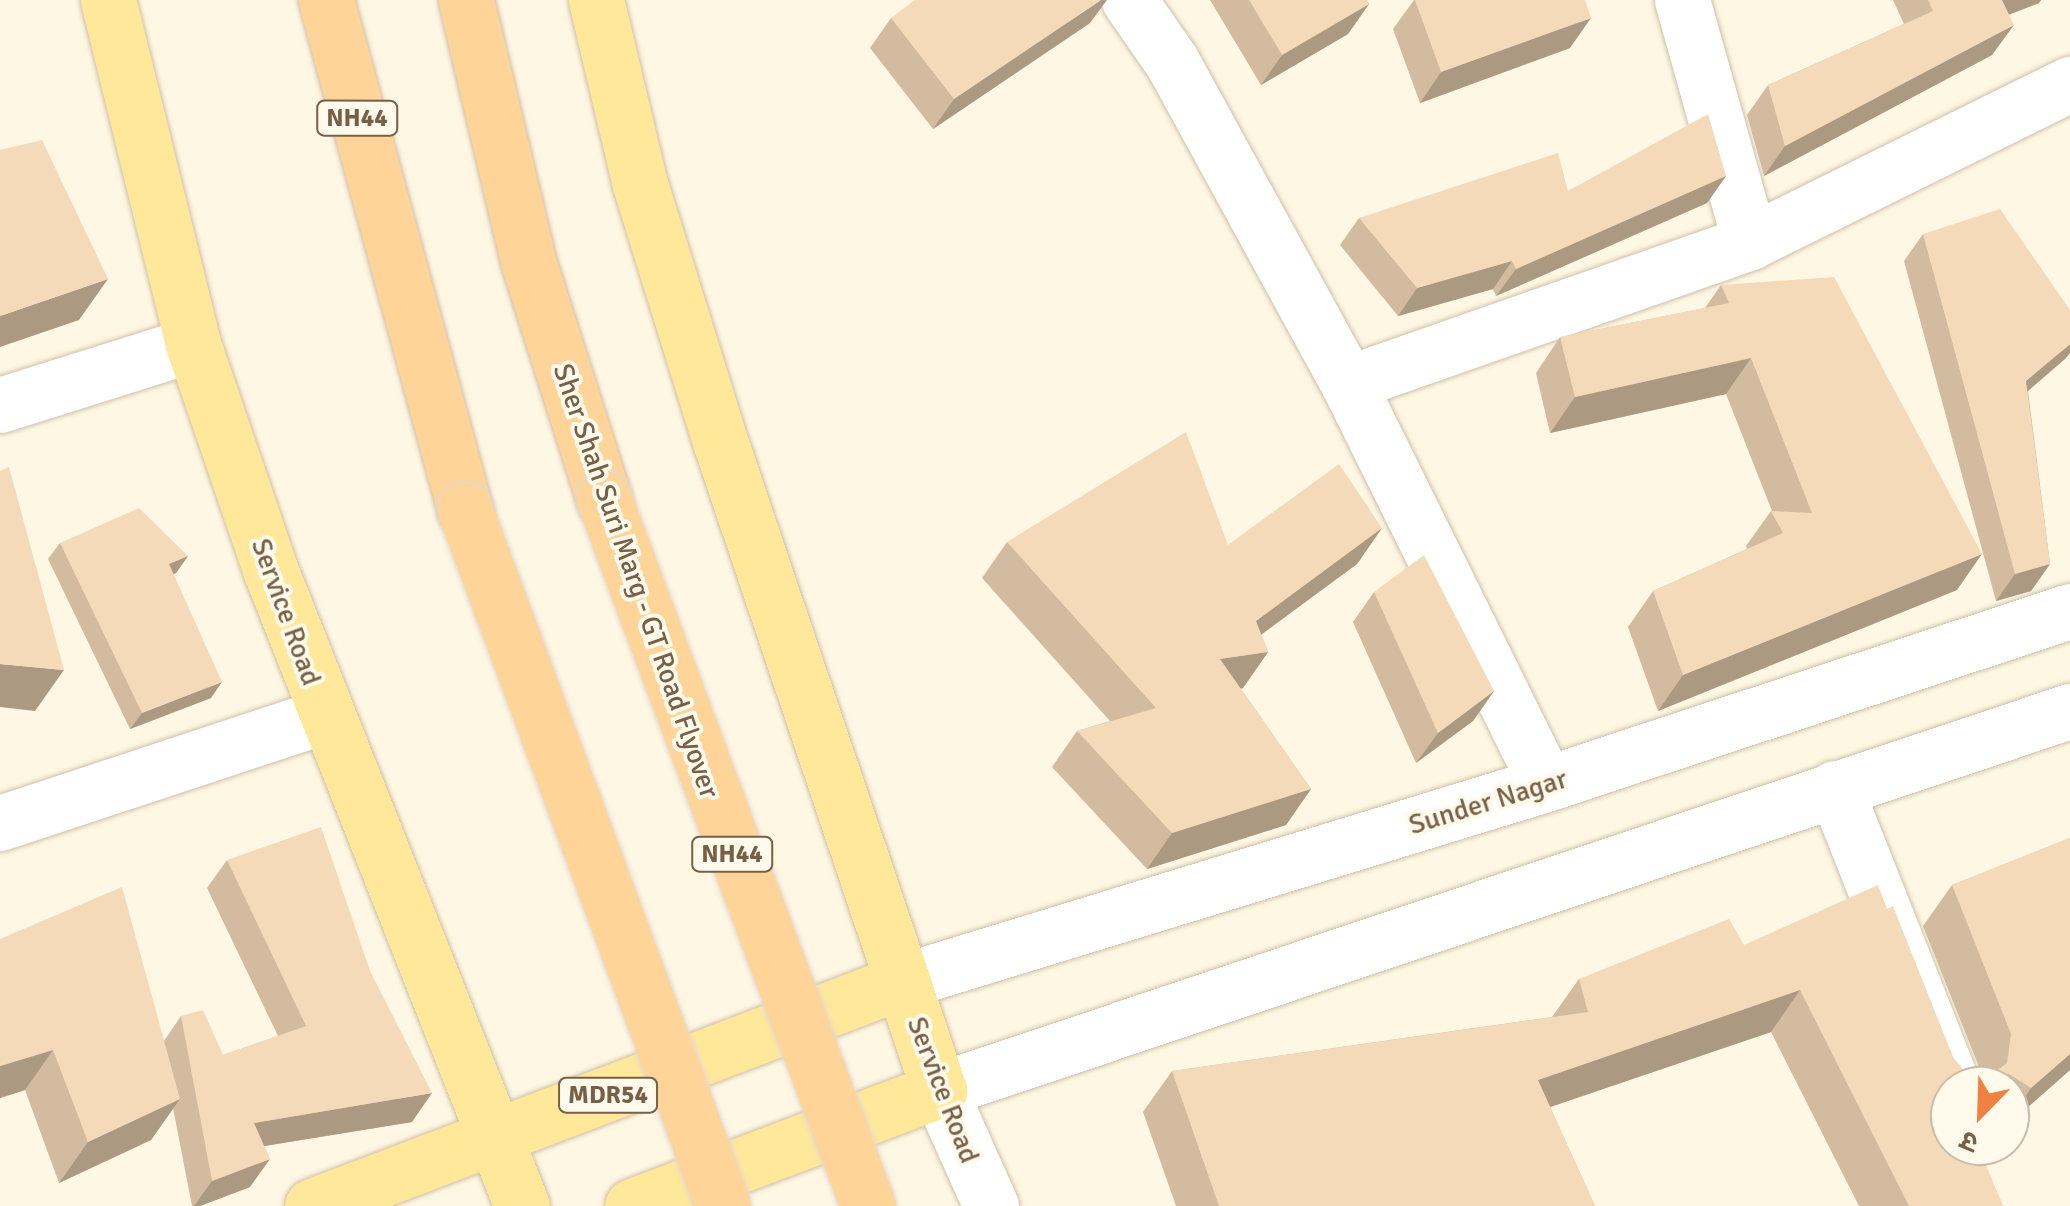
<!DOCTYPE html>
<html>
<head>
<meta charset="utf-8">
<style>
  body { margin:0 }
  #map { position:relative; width:2070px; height:1206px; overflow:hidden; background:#fef7e3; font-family:Signika,"Noto Sans Devanagari",sans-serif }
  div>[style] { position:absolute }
  .roads { filter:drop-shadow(0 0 2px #d0c0a9) drop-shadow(0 0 2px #d0c0a9) }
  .minor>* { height:55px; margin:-27.5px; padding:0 27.5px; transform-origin:27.5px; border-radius:27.5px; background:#fff }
  .tertiary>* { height:55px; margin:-27.5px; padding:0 27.5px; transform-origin:27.5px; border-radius:27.5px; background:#fff }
  .primary>* { height:55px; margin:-27.5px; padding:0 27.5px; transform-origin:27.5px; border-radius:27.5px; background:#ffe899 }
  .trunk>* { height:55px; margin:-27.5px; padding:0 27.5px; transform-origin:27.5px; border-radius:27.5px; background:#fed498 }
  .bridges { filter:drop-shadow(0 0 2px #dfd9d3) drop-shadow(0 0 2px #dfd9d3) }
  .trunk-bridge>* { height:55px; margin:-27.5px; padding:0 27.5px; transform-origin:27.5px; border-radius:27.5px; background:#fed498 }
  .wall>* { inset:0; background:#d3bb9f }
  .shaded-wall>* { inset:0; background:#ac9982 }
  .building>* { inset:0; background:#f5dab9 }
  span { translate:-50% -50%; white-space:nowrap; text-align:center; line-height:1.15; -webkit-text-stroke:8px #fffaeb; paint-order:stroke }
  .shield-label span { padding:2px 8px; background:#fffaeb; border:2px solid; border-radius:8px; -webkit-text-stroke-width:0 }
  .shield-label { font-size:25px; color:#786047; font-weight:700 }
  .street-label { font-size:28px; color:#786047 }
  .north { position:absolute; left:1930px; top:1066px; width:100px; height:100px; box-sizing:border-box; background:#fffaeb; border:2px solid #c9bca9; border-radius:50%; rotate:203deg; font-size:28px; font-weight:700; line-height:40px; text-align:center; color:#786047 }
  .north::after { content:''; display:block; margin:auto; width:35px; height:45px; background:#f08140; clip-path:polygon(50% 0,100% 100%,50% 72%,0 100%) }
</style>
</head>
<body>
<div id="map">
  <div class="roads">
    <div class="minor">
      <div style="left:1129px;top:0;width:75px;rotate:55.3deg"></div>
      <div style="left:1172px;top:62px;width:366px;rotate:61.3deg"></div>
      <div style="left:1348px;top:383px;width:447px;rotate:63.7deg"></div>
      <div style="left:1682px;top:0;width:251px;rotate:74.3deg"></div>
      <div style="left:1348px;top:383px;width:426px;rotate:-19.3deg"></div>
      <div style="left:1750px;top:242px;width:357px;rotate:-26.3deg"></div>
      <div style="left:0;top:405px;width:202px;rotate:-17.5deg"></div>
      <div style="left:1835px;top:788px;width:321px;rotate:68.4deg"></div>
      <div style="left:0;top:823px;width:341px;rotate:-18.3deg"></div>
    </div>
    <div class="tertiary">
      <div style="left:903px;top:981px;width:673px;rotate:-17.03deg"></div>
      <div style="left:1546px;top:784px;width:552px;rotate:-18.27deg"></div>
      <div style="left:991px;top:1206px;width:127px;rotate:-114.1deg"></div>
      <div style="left:939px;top:1090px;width:1193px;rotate:-18.53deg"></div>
    </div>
    <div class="primary">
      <div style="left:108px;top:0;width:354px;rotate:76.1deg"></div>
      <div style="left:193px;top:344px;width:238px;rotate:71.1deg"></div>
      <div style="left:270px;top:569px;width:685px;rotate:68.42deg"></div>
      <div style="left:596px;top:0;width:186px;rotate:76.6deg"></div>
      <div style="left:639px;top:181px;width:275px;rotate:72.7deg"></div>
      <div style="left:721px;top:444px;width:682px;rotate:71.35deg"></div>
      <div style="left:939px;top:1090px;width:328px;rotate:159.3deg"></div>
      <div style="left:312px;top:1206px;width:632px;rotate:-20.84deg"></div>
    </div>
    <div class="trunk">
      <div style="left:326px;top:0;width:529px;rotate:74.75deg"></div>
      <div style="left:466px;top:0;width:268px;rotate:76.6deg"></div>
      <div style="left:528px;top:261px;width:250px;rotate:72.3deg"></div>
    </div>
  </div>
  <div class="bridges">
    <div class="trunk-bridge">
      <div style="left:604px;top:499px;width:755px;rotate:69.52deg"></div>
      <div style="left:465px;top:510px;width:742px;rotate:69.66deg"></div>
    </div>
  </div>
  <div class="wall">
    <div style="clip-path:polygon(1210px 0,1367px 0,1369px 4px,1348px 34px,1261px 85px)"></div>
    <div style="clip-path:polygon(1414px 0,1585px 0,1570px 48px,1420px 103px,1393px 29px)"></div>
    <div style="clip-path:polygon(1893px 0,2041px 0,2039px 3px,2009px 15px,1992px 55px,1764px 176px,1747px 115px,1768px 85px,1904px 24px)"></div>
    <div style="clip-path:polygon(891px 18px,1090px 23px,933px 129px,870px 48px)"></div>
    <div style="clip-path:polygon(1726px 176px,1707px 203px,1496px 296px,1493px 289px,1398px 316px,1340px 245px,1359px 218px,1568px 191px)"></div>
    <div style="clip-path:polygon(1923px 234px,2066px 358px,2028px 391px,2050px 564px,2031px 591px,1996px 601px,1904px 261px)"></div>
    <div style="clip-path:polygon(1721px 285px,1957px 590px,1658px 711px,1628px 627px,1653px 591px,1747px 549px,1746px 546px,1771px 511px,1772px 511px,1726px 394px,1550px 433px,1536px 373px,1560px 337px,1705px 308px)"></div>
    <div style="clip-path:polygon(1382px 528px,1357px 564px,1261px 634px,1268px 652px,1243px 688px,1241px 689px,1311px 789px,1286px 825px,1147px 869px,1052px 767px,1077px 731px,1110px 721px,982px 578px,1007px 542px,1228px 545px)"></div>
    <div style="clip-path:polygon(60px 543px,188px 556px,176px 573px,173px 574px,211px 698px,130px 729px,48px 559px)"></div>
    <div style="clip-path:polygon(1374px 592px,1494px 691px,1473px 721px,1416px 763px,1353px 622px)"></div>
    <div style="clip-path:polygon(2070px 838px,2070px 1070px,2010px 1123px,2010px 1086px,1950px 1086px,2003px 1206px,1859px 1206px,1771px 1032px,1550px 1107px,1595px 1206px,1176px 1206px,1143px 1112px,1172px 1071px,1552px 1017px,1579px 979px,1744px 945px,1887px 909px,1953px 1057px,1963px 1070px,1981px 1072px,1923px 926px,1952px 885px)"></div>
    <div style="clip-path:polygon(227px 860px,412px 1122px,264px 1146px,250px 1187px,200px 1206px,192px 1206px,173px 1108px,151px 1140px,59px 1183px,25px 1090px,0 1098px,0 939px,164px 1041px,181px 1016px,223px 1055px,278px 1036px,207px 888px)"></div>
  </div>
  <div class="shaded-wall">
    <div style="clip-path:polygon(1101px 0,1107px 0,1090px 23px,933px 129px,954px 99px)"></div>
    <div style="clip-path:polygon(1997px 0,2041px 0,2039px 3px,1978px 26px)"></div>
    <div style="clip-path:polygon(1369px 4px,1348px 34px,1261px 85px,1282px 55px)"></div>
    <div style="clip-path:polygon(1591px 18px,1570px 48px,1420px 103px,1441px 72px)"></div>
    <div style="clip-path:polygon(2014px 25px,1992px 55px,1764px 176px,1785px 146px)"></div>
    <div style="clip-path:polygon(1726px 176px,1707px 203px,1496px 296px,1516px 269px)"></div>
    <div style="clip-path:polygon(1512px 261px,1493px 289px,1398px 316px,1417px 288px)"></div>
    <div style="clip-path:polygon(108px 279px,79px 320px,0 347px,0 316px)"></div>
    <div style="clip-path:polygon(2070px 344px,2070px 353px,2066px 358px,2007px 409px,2026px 381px)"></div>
    <div style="clip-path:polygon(1751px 358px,1726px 394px,1550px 433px,1575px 397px)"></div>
    <div style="clip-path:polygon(1382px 528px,1357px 564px,1231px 657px,1256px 621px)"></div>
    <div style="clip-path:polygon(1982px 554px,1957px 590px,1658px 711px,1683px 675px)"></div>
    <div style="clip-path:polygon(188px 556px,176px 573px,157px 580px,169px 564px)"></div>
    <div style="clip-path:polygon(2050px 564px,2031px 591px,1996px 601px,2015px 574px)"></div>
    <div style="clip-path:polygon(1268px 652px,1243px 688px,1195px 695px,1220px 659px)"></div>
    <div style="clip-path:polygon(0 664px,64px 670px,35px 711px,0 707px)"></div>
    <div style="clip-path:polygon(222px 682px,211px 698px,130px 729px,142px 713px)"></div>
    <div style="clip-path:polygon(1494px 691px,1473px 721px,1416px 763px,1438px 733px)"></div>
    <div style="clip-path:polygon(1311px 789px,1286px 825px,1147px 869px,1172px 833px)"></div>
    <div style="clip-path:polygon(1800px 990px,1771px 1032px,1509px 1121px,1538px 1080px)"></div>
    <div style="clip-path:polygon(53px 1050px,25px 1090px,0 1098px,0 1066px)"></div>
    <div style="clip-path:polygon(2070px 1054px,2070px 1070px,2010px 1123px,2010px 1119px,2031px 1088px)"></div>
    <div style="clip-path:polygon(2009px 1074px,2001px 1086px,1982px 1086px)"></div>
    <div style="clip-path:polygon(432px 1093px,412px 1122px,234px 1151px,254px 1123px)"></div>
    <div style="clip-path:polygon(180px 1099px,151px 1140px,59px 1183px,88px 1142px)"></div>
    <div style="clip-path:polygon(270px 1159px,250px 1187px,200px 1206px,194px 1206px,212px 1181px)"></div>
  </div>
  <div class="building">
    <div style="clip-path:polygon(915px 0,1101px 0,954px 99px,891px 18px)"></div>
    <div style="clip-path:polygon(1249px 0,1367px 0,1369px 4px,1282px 55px)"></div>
    <div style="clip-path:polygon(1415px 0,1585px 0,1591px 18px,1441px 72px)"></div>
    <div style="clip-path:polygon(1928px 0,2002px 0,2014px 25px,1785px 146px,1768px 85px,1933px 11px)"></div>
    <div style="clip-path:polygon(1708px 114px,1726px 176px,1516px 269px,1512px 261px,1417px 288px,1359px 218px,1558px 153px,1568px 191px)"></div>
    <div style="clip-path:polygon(42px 140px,108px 279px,0 316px,0 150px)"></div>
    <div style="clip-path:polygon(2000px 209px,2070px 310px,2070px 344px,2026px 381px,2050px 564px,2015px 574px,1923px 234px)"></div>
    <div style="clip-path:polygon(1834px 277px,1982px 554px,1683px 675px,1653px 591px,1783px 533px,1771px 511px,1812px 513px,1751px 358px,1575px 397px,1560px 337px,1729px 303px,1721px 285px)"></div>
    <div style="clip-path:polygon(1186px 432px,1228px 545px,1339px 464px,1382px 528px,1256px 621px,1268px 652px,1220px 659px,1311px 789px,1172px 833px,1077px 731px,1156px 708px,1007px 542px)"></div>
    <div style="clip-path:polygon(9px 467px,64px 670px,0 664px,0 471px)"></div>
    <div style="clip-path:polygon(139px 508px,188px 556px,169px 564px,222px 682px,142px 713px,60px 543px)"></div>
    <div style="clip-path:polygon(1424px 555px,1494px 691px,1438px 733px,1374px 592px)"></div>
    <div style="clip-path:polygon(321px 827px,370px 971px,432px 1093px,254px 1123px,270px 1159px,212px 1181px,181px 1016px,203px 1010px,223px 1055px,306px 1026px,227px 860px)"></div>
    <div style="clip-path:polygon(2070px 838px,2070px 1054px,2031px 1088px,2009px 1074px,1982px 1086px,1950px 1086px,1950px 1146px,1978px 1146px,2003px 1206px,1909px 1206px,1800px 990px,1538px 1080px,1595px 1206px,1219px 1206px,1172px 1071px,1588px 1012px,1579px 979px,1729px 919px,1744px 945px,1878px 885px,1887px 909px,1893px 906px,1953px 1057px,1963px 1070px,1992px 1074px,2007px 1063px,2011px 1034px,1952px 885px)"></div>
    <div style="clip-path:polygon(122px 887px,180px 1099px,88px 1142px,53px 1050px,0 1066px,0 939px)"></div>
  </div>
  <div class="shield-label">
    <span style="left:357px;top:118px">NH44</span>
    <span style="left:732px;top:854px">NH44</span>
    <span style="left:608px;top:1095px">MDR54</span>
  </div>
  <div class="street-label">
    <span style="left:636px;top:581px;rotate:71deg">Sher Shah Suri Marg - GT Road Flyover</span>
    <span style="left:286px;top:612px;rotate:70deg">Service Road</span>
    <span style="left:1488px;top:802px;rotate:-17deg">Sunder Nagar</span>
    <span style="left:943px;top:1090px;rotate:69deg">Service Road</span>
  </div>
  <div class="north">उ</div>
</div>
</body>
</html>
